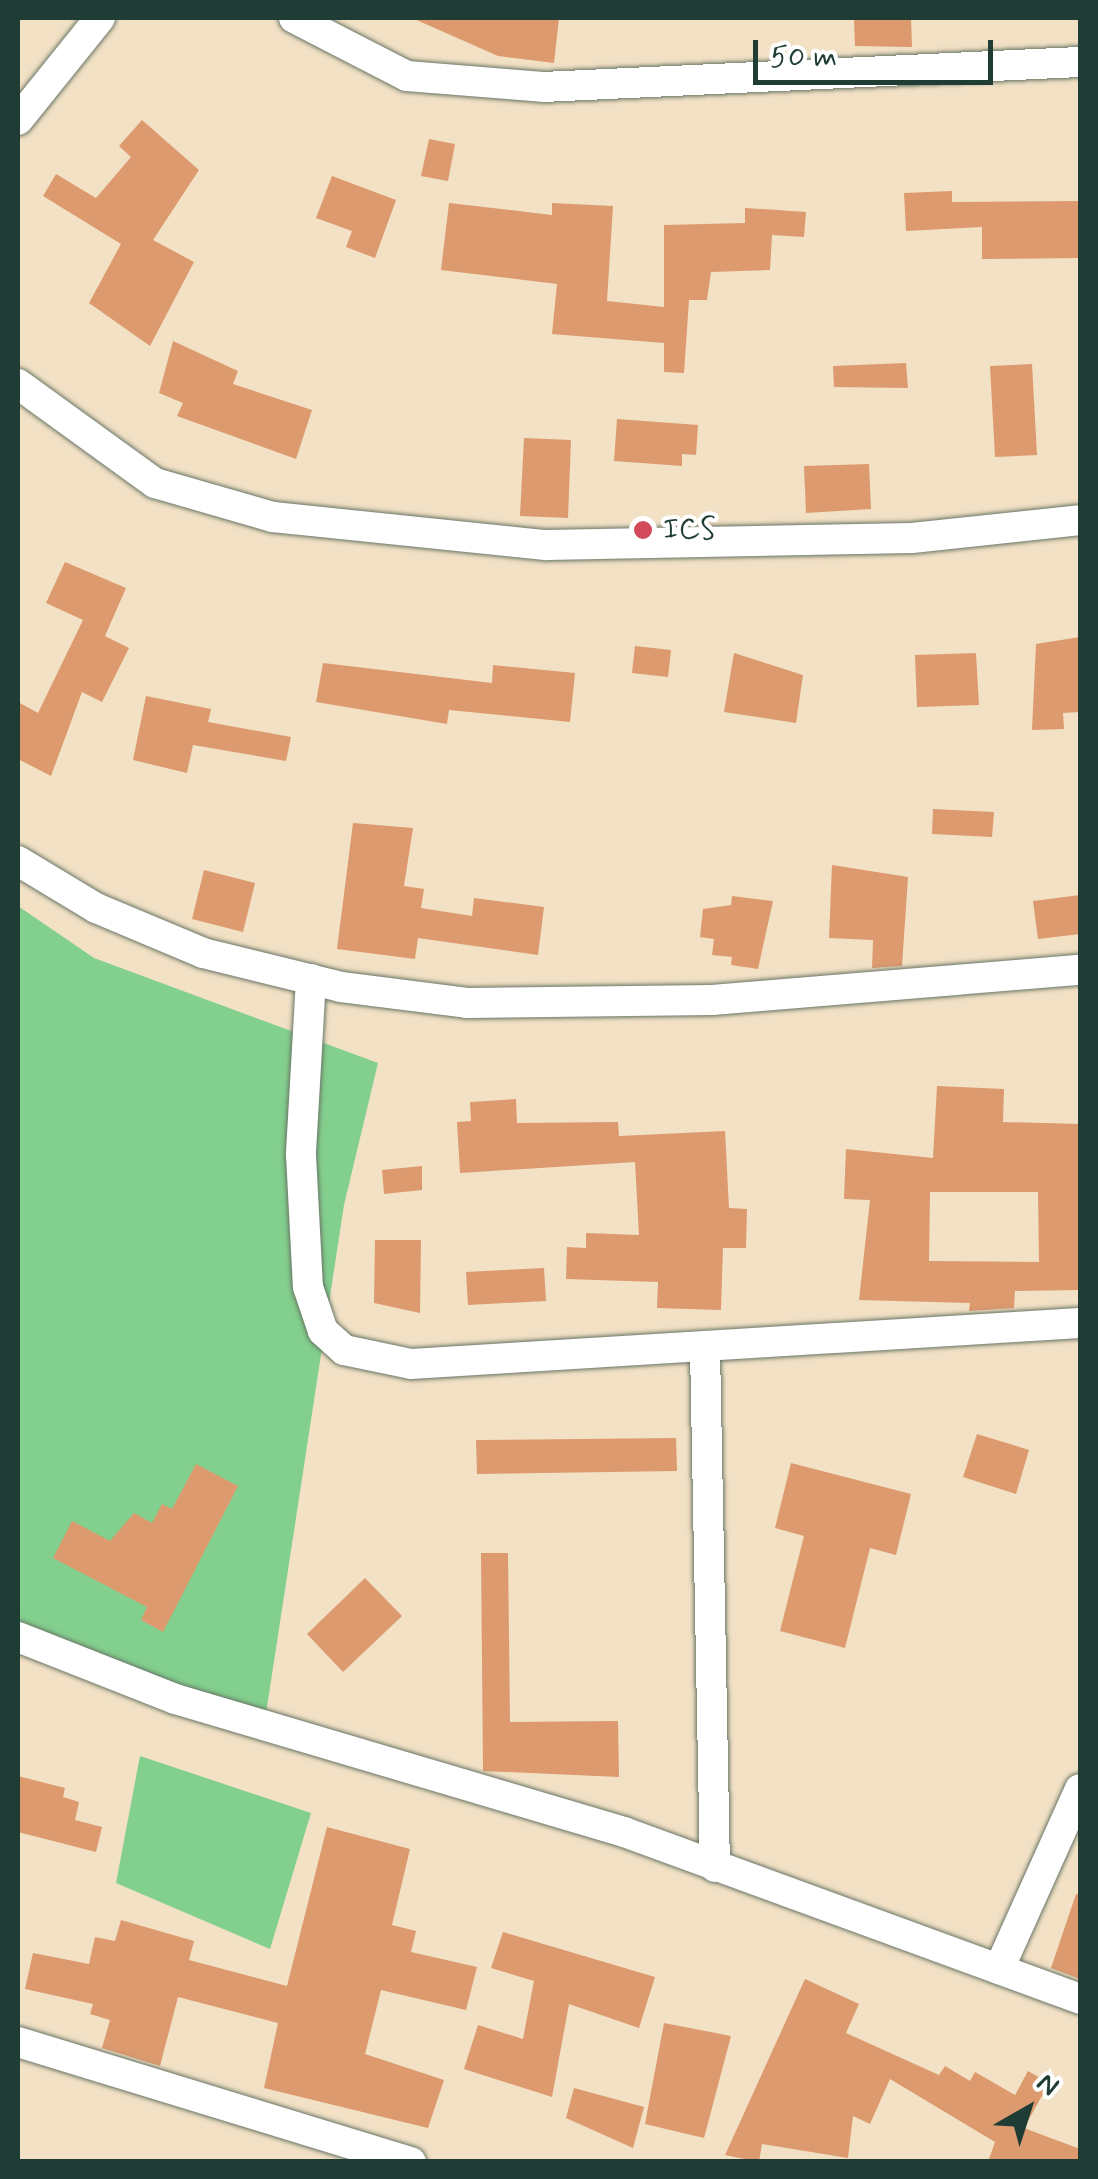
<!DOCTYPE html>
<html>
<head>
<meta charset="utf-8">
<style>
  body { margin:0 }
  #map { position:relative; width:1098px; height:2179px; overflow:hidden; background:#f2e1c5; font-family:Mynerve,sans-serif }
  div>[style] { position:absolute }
  .green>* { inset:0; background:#83cf8d }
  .building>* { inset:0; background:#dc9a6e }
  .roads { filter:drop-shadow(0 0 2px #697667) drop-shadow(0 0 2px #697667) }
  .street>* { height:30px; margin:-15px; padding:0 15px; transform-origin:15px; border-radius:15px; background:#fff }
  .dots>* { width:28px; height:28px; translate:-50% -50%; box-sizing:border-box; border:5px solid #fff; border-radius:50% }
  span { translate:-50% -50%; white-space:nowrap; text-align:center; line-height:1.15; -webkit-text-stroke:8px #fff; paint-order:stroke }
  .poi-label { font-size:30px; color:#1f3d34 }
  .left { translate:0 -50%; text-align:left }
  .frame { position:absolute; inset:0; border:20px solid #1f3d34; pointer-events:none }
  .north { position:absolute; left:978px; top:2059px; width:100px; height:100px; -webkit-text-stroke:8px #fff; paint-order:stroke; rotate:39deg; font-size:28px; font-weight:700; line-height:40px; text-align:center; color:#1f3d34 }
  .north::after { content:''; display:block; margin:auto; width:35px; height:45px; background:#1f3d34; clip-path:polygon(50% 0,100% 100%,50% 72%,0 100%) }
  .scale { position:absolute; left:753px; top:40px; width:240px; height:45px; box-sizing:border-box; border:5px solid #1f3d34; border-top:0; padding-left:12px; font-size:30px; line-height:35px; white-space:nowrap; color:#1f3d34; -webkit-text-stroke:8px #fff; paint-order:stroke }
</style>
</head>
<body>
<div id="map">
  <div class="green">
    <div style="clip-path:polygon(18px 906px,94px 958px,378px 1063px,344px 1205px,263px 1733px,18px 1635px)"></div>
    <div style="clip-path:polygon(140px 1756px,311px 1813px,270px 1949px,116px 1883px)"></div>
  </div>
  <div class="building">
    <div style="clip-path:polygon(412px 18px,559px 18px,554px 63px,498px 56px)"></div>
    <div style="clip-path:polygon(854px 18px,911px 18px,912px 47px,855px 46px)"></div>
    <div style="clip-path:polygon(142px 120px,199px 170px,153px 240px,194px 262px,150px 346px,89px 303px,121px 244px,43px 196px,56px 174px,96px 198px,131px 157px,119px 146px)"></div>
    <div style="clip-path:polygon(429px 139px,455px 144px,448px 181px,421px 176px)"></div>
    <div style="clip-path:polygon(332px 176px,396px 200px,375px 258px,346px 247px,352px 231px,316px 218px)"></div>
    <div style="clip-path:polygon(952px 191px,952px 202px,1080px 201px,1080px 258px,982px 259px,982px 227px,906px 231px,904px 193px)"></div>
    <div style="clip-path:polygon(449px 203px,552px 215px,552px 203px,613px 206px,607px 301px,664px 307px,664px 225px,745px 223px,745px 208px,806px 212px,804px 237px,772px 235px,770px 270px,711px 272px,707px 300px,689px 300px,684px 373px,664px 372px,664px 343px,552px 334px,557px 284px,441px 270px)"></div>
    <div style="clip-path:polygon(173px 341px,238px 371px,233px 384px,312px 410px,296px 459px,177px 416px,183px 403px,159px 393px)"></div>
    <div style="clip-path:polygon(906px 363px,908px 388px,834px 387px,833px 366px)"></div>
    <div style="clip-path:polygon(1032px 364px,1037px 455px,995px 457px,990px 366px)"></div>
    <div style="clip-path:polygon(617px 419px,698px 425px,696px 455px,682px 454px,682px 466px,614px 461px)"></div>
    <div style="clip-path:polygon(524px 438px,571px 440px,568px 518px,520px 516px)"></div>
    <div style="clip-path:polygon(869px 464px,871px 509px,806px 513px,804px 466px)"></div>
    <div style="clip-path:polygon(65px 562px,126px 588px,105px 636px,129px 648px,102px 702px,82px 692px,51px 776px,18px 759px,18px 702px,38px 713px,83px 620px,46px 603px)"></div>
    <div style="clip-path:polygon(1080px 637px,1080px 712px,1063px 713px,1064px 729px,1032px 730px,1036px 644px)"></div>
    <div style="clip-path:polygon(635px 646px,671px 650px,668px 677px,632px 673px)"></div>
    <div style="clip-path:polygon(734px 653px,803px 675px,796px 723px,724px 712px)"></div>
    <div style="clip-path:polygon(976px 653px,979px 705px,917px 707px,915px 655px)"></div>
    <div style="clip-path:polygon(323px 663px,492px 683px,493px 665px,575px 673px,570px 722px,449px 710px,447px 724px,316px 702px)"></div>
    <div style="clip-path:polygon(146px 696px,211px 709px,208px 722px,291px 737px,286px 761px,193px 745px,187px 773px,133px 760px)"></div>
    <div style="clip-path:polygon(933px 809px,994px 812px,992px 837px,932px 834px)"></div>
    <div style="clip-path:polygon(353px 823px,413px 828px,404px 886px,424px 889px,421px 908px,472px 916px,474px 898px,544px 907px,538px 955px,418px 938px,415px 959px,337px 949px)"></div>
    <div style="clip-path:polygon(832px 865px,908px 877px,902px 966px,872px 968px,873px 940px,829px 938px)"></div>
    <div style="clip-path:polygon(204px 870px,255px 883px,243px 932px,192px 919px)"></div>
    <div style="clip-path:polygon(1080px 895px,1080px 934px,1038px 939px,1033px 901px)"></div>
    <div style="clip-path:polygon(732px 896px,773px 901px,758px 969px,731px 965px,732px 957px,712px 955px,714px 939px,700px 937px,703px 909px,731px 905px)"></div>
    <div style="clip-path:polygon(evenodd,937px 1086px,1004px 1089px,1003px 1122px,1080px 1124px,1080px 1290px,1015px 1291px,1014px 1308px,969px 1311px,970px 1303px,859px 1300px,870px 1200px,844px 1199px,846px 1149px,933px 1158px,937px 1086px,930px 1192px,1038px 1192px,1039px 1262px,929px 1261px,930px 1192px)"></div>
    <div style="clip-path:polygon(516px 1099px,517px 1123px,618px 1122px,619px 1136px,725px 1131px,729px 1208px,747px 1209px,746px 1248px,723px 1248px,721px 1310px,657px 1308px,658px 1282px,566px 1279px,567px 1247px,586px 1248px,586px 1233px,639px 1235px,635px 1162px,460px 1173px,457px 1122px,471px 1121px,470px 1102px)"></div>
    <div style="clip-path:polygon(422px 1166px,422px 1190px,384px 1194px,382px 1170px)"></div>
    <div style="clip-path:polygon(375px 1240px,421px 1240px,420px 1313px,374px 1303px)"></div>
    <div style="clip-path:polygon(544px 1268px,546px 1301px,468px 1305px,466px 1272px)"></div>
    <div style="clip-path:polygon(977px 1434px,1029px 1450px,1016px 1494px,963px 1477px)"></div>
    <div style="clip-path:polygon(676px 1438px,677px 1471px,477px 1474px,476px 1440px)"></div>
    <div style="clip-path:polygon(791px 1463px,911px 1494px,896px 1555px,870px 1548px,845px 1648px,780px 1631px,804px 1536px,775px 1528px)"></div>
    <div style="clip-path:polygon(196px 1464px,238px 1486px,163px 1632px,141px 1620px,147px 1607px,53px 1558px,72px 1521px,110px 1541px,134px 1513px,152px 1523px,162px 1504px,172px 1509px)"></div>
    <div style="clip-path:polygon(481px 1553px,508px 1553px,510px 1722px,618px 1721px,619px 1777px,483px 1771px)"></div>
    <div style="clip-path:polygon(365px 1578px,402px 1616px,343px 1672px,307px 1634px)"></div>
    <div style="clip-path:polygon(18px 1776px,65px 1788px,63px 1797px,79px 1802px,75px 1820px,102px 1827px,96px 1852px,18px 1832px)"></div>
    <div style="clip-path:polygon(327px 1827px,410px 1849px,392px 1925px,416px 1931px,411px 1952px,477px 1967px,466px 2010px,381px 1990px,365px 2054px,444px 2080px,428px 2128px,264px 2088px,278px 2023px,178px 1997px,160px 2066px,102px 2048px,110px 2020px,90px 2014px,93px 2004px,25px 1989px,33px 1953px,89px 1964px,95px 1937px,115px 1941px,121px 1920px,194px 1941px,189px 1960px,287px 1986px)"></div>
    <div style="clip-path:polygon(1076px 1894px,1080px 1895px,1080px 1979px,1051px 1968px)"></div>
    <div style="clip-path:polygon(503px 1932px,655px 1977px,639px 2028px,569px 2004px,552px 2097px,464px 2069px,478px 2025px,523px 2039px,534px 1981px,491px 1968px)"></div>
    <div style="clip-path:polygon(805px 1979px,859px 2004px,846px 2033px,939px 2075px,945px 2066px,970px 2081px,975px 2072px,1015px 2095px,1028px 2071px,1049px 2083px,1024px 2128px,1080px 2149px,1080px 2162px,988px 2162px,995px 2142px,890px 2079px,870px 2124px,853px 2116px,848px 2158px,762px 2144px,759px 2162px,725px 2155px)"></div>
    <div style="clip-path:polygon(664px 2023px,731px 2036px,704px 2138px,645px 2124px)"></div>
    <div style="clip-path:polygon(574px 2088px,644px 2107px,633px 2148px,566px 2118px)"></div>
  </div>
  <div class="roads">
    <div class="street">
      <div style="left:294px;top:18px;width:127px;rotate:27.2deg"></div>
      <div style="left:407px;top:76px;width:136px;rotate:4.6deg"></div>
      <div style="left:543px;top:87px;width:538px;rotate:-2.67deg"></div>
      <div style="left:18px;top:120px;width:131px;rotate:-51.2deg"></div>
      <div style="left:18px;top:384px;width:169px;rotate:35.9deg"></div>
      <div style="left:155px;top:483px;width:123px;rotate:16.1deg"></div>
      <div style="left:273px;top:517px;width:274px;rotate:5.9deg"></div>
      <div style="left:546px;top:545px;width:366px;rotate:-1.1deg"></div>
      <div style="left:912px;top:538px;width:169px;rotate:-6.1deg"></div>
      <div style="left:18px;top:861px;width:91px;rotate:31.1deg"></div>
      <div style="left:96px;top:908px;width:116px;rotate:22.8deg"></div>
      <div style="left:203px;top:953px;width:142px;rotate:13.8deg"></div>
      <div style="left:341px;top:987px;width:127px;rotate:7.2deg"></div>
      <div style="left:467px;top:1003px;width:245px;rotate:-0.7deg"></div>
      <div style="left:712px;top:1000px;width:369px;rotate:-4.7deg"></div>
      <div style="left:311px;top:979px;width:176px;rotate:93.3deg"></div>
      <div style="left:301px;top:1155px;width:132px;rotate:87deg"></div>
      <div style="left:308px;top:1287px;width:46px;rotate:71.2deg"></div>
      <div style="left:323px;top:1331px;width:28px;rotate:42deg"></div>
      <div style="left:344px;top:1350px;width:68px;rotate:11.8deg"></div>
      <div style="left:411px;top:1364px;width:670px;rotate:-3.51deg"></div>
      <div style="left:705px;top:1348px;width:519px;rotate:88.9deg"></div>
      <div style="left:18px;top:1637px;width:169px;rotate:21.5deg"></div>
      <div style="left:175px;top:1699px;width:468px;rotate:16.5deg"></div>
      <div style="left:624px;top:1832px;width:486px;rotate:20.1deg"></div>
      <div style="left:999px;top:1969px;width:197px;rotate:-65.8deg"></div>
      <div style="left:18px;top:2042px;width:411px;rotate:17deg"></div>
    </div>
  </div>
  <div class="dots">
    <div style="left:643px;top:530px;background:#d1495b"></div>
  </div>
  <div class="poi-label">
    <span class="left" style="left:663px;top:530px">ICS</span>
  </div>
  <div class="frame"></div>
  <div class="north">N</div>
  <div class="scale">50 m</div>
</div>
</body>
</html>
